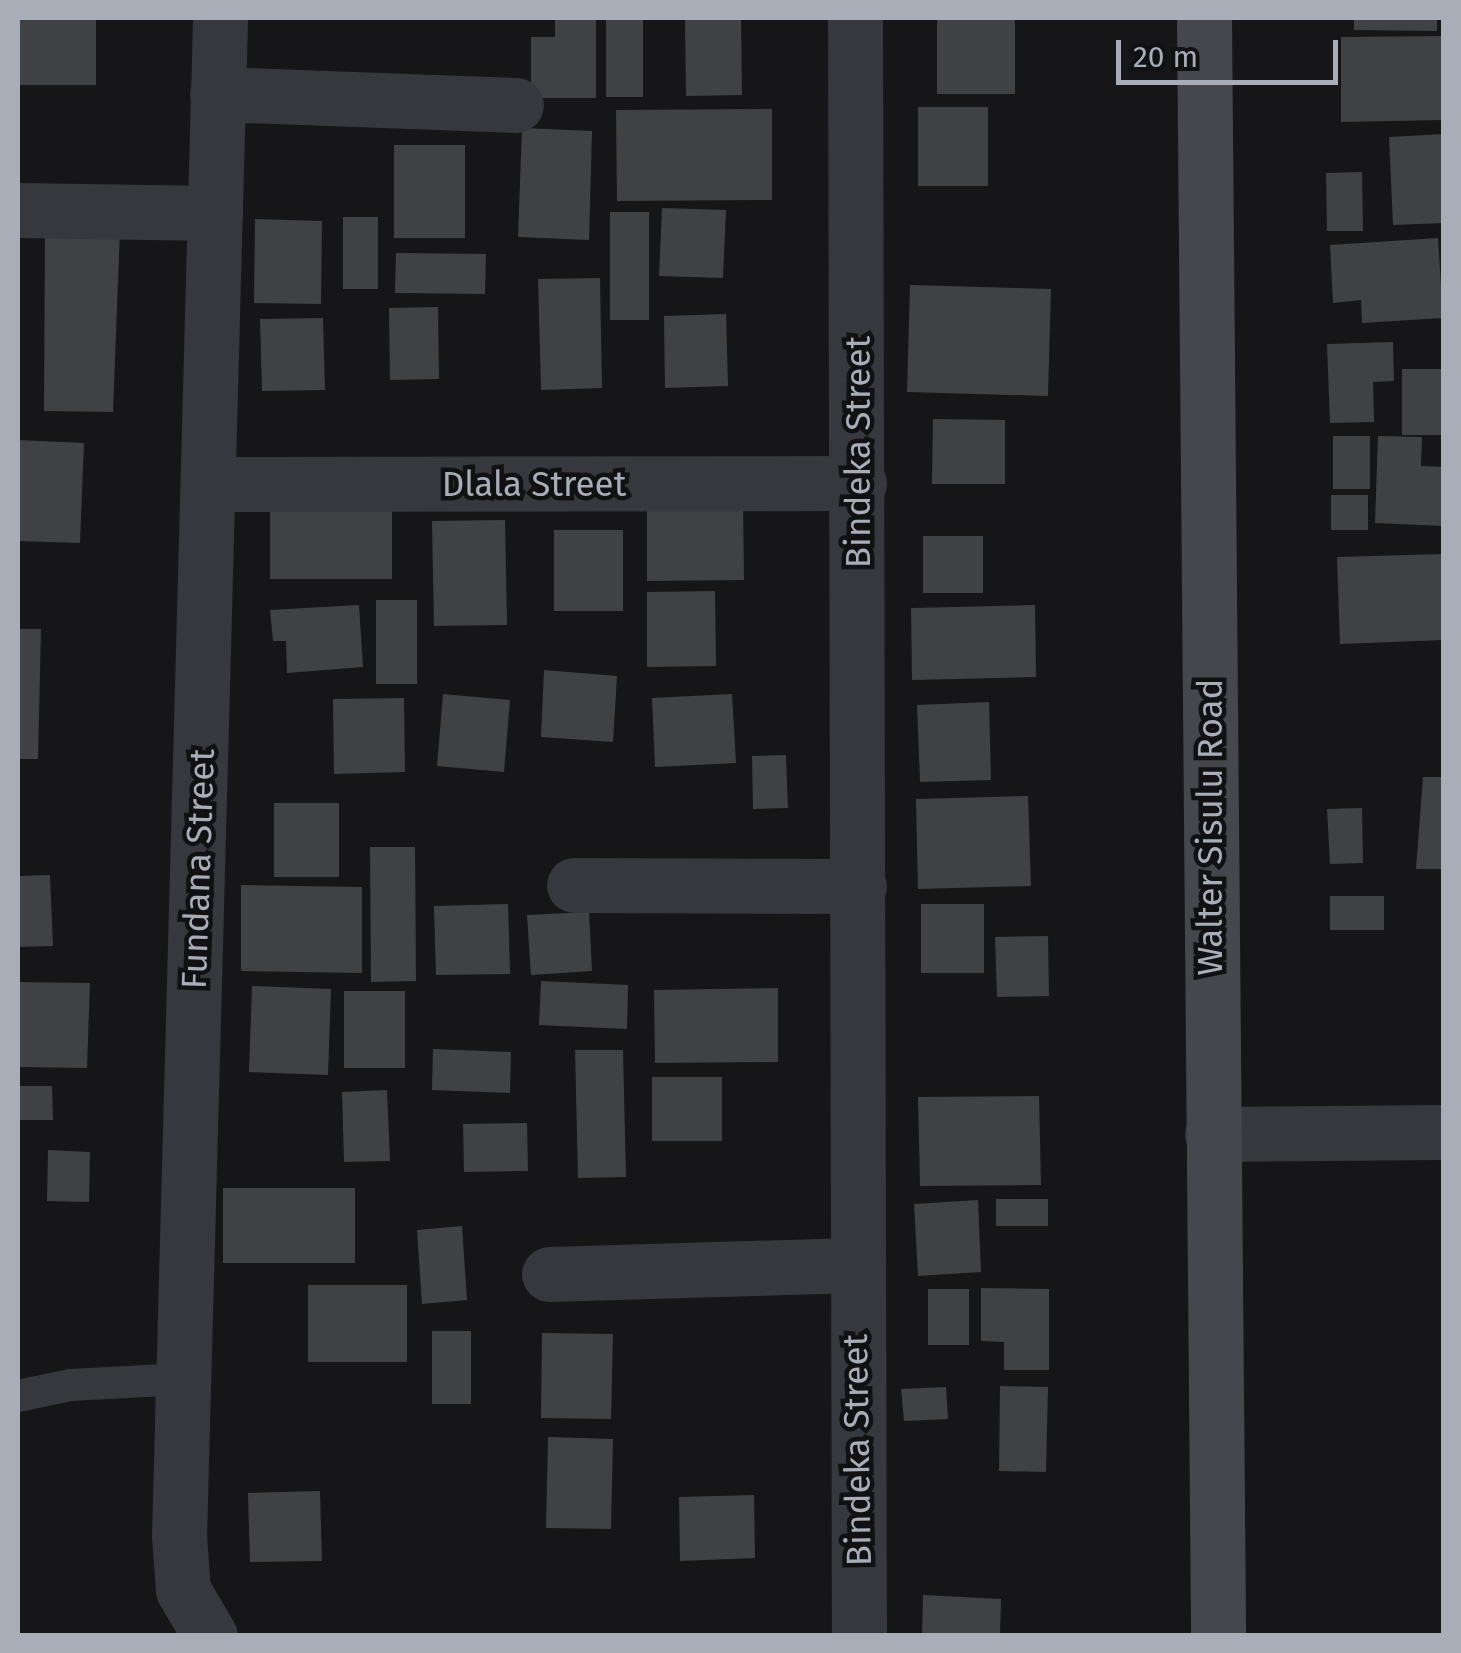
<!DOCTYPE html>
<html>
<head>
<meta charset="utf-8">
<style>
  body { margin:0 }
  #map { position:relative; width:1461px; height:1653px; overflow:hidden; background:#161618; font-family:"Fira Sans",sans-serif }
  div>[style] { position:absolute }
  .building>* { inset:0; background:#404145 }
  .lane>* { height:32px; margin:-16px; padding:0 16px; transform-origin:16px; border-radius:16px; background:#37383d }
  .street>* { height:55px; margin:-27.5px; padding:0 27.5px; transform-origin:27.5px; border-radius:27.5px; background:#37383d }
  .secondary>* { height:55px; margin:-27.5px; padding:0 27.5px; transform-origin:27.5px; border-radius:27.5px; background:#45474d }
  span { translate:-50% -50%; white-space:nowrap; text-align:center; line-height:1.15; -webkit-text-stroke:9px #111113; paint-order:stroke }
  .street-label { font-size:35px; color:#a8adb8 }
  .frame { position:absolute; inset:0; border:20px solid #a8adb8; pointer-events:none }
  .scale { position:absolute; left:1116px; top:40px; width:222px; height:45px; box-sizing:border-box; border:5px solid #a8adb8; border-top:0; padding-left:12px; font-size:30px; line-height:35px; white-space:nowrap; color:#a8adb8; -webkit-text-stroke:8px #111113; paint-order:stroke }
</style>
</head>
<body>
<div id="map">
  <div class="building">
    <div style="clip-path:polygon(18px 18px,96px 18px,96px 85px,18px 85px)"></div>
    <div style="clip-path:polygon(555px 18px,596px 18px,596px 98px,531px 98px,531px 37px,555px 37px)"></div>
    <div style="clip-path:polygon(606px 18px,643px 18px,643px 97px,606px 97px)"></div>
    <div style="clip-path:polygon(741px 18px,742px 95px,686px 96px,685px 19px)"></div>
    <div style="clip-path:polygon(937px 18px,1015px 18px,1015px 94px,937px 94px)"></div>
    <div style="clip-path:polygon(1354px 18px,1437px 18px,1437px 31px,1354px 30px)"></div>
    <div style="clip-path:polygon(1444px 36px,1444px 120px,1341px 122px,1341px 37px)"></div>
    <div style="clip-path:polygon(918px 107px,988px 107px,988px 186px,918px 186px)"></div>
    <div style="clip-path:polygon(772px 109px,772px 200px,617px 201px,616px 110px)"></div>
    <div style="clip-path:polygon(522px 128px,592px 131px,589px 240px,518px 237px)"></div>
    <div style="clip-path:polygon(1444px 134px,1444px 223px,1393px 225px,1389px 137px)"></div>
    <div style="clip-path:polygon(394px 145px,465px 145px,465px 238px,394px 238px)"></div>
    <div style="clip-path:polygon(1362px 172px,1363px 231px,1327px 231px,1326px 173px)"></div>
    <div style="clip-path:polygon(662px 208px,726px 210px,723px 278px,659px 276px)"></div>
    <div style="clip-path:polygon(610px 212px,649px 212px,649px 320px,610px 320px)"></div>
    <div style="clip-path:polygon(343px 217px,378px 217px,378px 289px,343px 289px)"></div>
    <div style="clip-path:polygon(255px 219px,322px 221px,321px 304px,254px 303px)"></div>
    <div style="clip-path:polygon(45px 229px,120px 229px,113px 412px,44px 411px)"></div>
    <div style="clip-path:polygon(1438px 238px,1443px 318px,1362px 323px,1361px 300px,1333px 303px,1330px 245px)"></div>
    <div style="clip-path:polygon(396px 253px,486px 254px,485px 294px,395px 293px)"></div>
    <div style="clip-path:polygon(600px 278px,602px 388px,541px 390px,538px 279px)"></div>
    <div style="clip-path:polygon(910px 285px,1051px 289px,1048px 396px,907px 392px)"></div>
    <div style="clip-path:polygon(438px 307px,439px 379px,390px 380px,389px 308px)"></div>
    <div style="clip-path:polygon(726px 314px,728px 386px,665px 388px,664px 316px)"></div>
    <div style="clip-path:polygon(323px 318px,325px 390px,262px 391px,260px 319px)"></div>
    <div style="clip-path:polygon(1393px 342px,1394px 381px,1373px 382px,1374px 422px,1330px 423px,1327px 344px)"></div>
    <div style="clip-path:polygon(1402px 369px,1441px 369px,1441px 435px,1402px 435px)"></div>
    <div style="clip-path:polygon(933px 419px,1005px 420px,1005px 484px,932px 484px)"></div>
    <div style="clip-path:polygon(1333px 436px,1370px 436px,1370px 489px,1333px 489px)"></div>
    <div style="clip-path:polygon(1378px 436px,1422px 437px,1421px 466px,1444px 467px,1444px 526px,1375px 523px)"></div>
    <div style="clip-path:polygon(18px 440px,84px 443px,80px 543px,18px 541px)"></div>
    <div style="clip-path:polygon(1331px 495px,1368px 495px,1368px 530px,1331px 530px)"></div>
    <div style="clip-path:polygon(270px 502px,392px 502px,392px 579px,270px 579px)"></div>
    <div style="clip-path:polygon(743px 504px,744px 580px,647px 581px,647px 505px)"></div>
    <div style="clip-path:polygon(505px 520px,507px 625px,434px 626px,432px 521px)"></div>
    <div style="clip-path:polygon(554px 530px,623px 530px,623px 611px,554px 611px)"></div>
    <div style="clip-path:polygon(923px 536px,983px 536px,983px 593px,923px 593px)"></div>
    <div style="clip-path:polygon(1444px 554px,1444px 640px,1340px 644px,1337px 557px)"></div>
    <div style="clip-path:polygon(715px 591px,716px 666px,647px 667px,647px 592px)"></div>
    <div style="clip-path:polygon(376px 600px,417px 600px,417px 684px,376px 684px)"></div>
    <div style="clip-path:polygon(359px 605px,363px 667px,287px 673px,286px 641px,273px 641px,270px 610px)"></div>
    <div style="clip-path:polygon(1035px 605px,1036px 677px,912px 680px,911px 608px)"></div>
    <div style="clip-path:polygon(18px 629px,41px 629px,38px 759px,18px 759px)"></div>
    <div style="clip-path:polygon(544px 670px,617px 676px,613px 742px,541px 737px)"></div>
    <div style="clip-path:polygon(443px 694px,510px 700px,504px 772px,437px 766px)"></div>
    <div style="clip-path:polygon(732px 694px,736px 763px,655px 767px,652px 698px)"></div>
    <div style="clip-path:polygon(404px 698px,405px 772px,334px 774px,333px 699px)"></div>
    <div style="clip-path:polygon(989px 702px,991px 780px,920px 782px,917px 705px)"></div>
    <div style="clip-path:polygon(786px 755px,788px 808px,753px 809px,752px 756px)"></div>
    <div style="clip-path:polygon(1423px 777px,1444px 777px,1444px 869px,1416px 869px)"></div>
    <div style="clip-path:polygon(1028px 796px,1031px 886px,918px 889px,916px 799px)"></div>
    <div style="clip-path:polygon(274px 803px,339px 803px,339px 877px,274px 877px)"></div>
    <div style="clip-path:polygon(1362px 808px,1363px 863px,1330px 864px,1327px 809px)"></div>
    <div style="clip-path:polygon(370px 847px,415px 847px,416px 981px,371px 982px)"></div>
    <div style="clip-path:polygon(50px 875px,53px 946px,18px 947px,18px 876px)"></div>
    <div style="clip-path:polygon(241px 885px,362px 887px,362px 973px,241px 971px)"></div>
    <div style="clip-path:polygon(1330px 896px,1384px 896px,1384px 930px,1330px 930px)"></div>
    <div style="clip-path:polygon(508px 904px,510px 974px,436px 975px,434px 906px)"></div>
    <div style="clip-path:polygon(921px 904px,984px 904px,984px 973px,921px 973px)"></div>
    <div style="clip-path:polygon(589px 912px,592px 971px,531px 975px,527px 915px)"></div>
    <div style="clip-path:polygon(1048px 936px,1049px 996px,997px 997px,995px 937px)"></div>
    <div style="clip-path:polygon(541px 981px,628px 985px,627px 1029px,539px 1025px)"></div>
    <div style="clip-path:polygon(18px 982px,90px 983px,87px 1068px,18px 1067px)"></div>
    <div style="clip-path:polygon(252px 986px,331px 989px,328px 1075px,249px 1072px)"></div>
    <div style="clip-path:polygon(778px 988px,778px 1062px,655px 1063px,654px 990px)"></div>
    <div style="clip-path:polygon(344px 991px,405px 991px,405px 1068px,344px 1068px)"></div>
    <div style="clip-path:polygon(433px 1049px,511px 1052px,510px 1093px,432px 1090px)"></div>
    <div style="clip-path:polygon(575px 1050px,623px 1050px,626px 1177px,578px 1178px)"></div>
    <div style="clip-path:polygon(652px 1077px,722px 1077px,722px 1141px,652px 1141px)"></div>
    <div style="clip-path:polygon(18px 1086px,52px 1086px,53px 1120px,18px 1120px)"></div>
    <div style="clip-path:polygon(387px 1090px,390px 1161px,344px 1162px,342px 1092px)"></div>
    <div style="clip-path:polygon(1039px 1096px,1041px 1185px,920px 1186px,918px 1097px)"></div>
    <div style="clip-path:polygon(527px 1123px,528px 1171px,464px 1172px,463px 1124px)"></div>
    <div style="clip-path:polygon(48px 1150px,90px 1152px,89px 1202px,47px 1201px)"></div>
    <div style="clip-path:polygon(223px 1188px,355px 1188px,355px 1263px,223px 1263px)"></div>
    <div style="clip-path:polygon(996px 1199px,1048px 1199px,1048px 1226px,996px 1226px)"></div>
    <div style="clip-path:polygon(978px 1200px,981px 1272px,918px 1276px,914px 1204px)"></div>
    <div style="clip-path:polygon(462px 1226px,467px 1300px,422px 1304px,417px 1230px)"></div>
    <div style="clip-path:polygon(308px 1285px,407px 1285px,407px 1362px,308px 1362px)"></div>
    <div style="clip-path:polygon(981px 1288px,1049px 1289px,1049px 1370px,1004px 1370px,1004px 1342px,981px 1341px)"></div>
    <div style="clip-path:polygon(928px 1289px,969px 1289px,969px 1345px,928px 1345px)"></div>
    <div style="clip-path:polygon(432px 1331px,471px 1331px,471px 1404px,432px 1404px)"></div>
    <div style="clip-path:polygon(542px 1333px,613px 1334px,611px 1419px,541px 1418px)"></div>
    <div style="clip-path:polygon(1000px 1386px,1048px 1387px,1046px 1472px,999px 1471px)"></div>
    <div style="clip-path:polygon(946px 1387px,948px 1419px,904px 1421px,901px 1389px)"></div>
    <div style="clip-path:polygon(548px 1437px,613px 1439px,611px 1529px,546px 1528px)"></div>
    <div style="clip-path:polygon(320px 1491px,322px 1561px,250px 1562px,248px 1493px)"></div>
    <div style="clip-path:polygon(754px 1495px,755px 1558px,680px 1561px,679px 1497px)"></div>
    <div style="clip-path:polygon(923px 1595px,1001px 1599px,1000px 1636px,922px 1636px)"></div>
  </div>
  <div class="lane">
    <div style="left:18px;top:1396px;width:53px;rotate:-11.9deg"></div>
    <div style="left:70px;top:1385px;width:114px;rotate:-3deg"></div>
  </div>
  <div class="street">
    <div style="left:855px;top:18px;width:1618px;rotate:89.86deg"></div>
    <div style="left:217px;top:94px;width:299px;rotate:2.1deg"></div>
    <div style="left:18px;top:210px;width:197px;rotate:0.9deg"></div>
    <div style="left:208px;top:484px;width:651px;rotate:-0.09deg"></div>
    <div style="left:574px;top:885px;width:285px;rotate:0.2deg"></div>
    <div style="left:1212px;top:1134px;width:232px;rotate:-0.5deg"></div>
    <div style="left:549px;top:1274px;width:306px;rotate:-1.7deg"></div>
    <div style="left:210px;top:1636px;width:53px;rotate:-120.4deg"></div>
    <div style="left:183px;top:1590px;width:54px;rotate:-94.2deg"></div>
    <div style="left:179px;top:1536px;width:1519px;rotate:-88.45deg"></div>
  </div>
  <div class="secondary">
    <div style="left:1204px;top:18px;width:1618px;rotate:89.5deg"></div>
  </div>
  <div class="street-label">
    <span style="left:858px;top:452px;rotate:-90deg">Bindeka Street</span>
    <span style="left:534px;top:484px">Dlala Street</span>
    <span style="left:1210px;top:827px;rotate:-90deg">Walter Sisulu Road</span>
    <span style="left:198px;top:869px;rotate:-88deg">Fundana Street</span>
    <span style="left:857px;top:1450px;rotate:-91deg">Bindeka Street</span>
  </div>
  <div class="frame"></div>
  <div class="scale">20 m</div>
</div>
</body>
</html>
